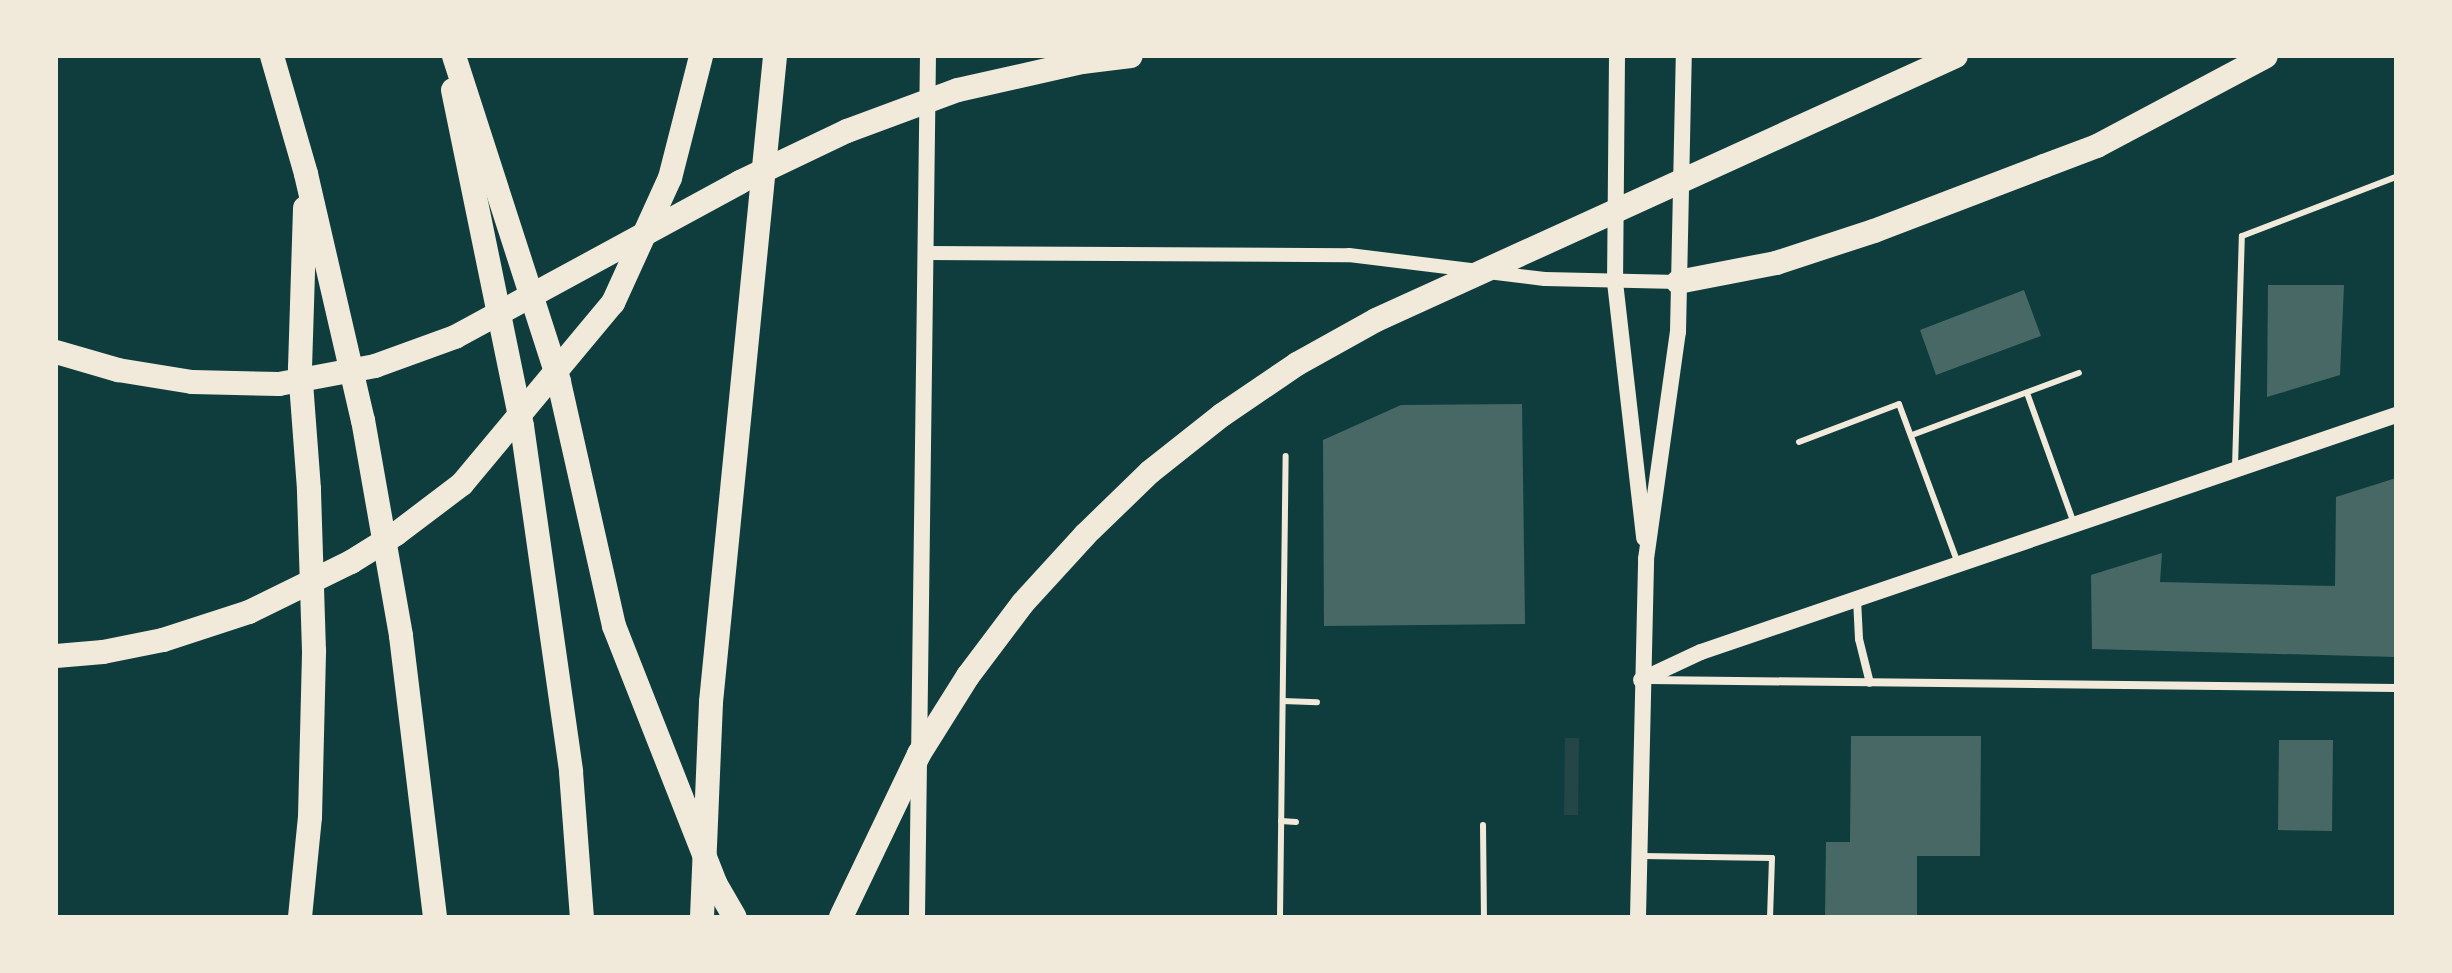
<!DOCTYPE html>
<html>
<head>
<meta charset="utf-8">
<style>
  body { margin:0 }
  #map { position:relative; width:2452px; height:973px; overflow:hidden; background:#0f3d3e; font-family:"Roboto Condensed",sans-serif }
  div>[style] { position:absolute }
  .green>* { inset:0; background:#244646 }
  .building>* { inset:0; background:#486865 }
  .service>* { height:6px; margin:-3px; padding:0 3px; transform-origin:3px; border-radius:3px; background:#f1e9da }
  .minor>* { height:8px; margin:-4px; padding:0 4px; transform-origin:4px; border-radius:4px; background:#f1e9da }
  .tertiary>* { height:14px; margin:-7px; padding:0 7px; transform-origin:7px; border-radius:7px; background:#f1e9da }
  .secondary>* { height:16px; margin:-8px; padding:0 8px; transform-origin:8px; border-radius:8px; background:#f1e9da }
  .motorway>* { height:24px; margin:-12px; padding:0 12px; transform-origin:12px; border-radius:12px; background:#f1e9da }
  span { translate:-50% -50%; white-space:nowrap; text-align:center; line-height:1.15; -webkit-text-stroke:6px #f1e9da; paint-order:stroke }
  .frame { position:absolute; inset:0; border:58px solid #f1e9da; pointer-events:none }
</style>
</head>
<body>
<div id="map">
  <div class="green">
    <div style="clip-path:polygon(1565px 738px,1579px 738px,1578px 815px,1564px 815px)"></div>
  </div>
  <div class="building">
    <div style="clip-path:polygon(2268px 285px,2344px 285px,2340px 375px,2267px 397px)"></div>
    <div style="clip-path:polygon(2024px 290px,2041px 336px,1936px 375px,1920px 330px)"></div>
    <div style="clip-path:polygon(1522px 404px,1525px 624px,1324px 626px,1323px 440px,1401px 405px)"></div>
    <div style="clip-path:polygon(2396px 478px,2396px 657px,2092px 649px,2091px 575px,2162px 553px,2160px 582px,2335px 586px,2336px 497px)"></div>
    <div style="clip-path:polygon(1851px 736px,1981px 736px,1980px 856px,1917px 856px,1917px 917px,1825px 917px,1826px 842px,1850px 842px)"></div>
    <div style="clip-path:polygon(2279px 740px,2333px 740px,2332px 831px,2278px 830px)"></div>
  </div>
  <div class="service">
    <div style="left:2027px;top:393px;width:136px;rotate:70.2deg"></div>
    <div style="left:1912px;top:435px;width:178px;rotate:-20.4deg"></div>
    <div style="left:1799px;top:442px;width:107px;rotate:-20.8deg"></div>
    <div style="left:1899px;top:404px;width:167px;rotate:69.7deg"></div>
    <div style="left:2235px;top:467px;width:231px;rotate:-88.3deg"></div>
    <div style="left:2242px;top:236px;width:165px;rotate:-21deg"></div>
    <div style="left:1283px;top:701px;width:34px;rotate:2deg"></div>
    <div style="left:1281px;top:821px;width:15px;rotate:4deg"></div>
    <div style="left:1483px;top:825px;width:92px;rotate:89.4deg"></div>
    <div style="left:1643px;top:856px;width:129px;rotate:0.9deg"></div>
    <div style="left:1772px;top:858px;width:59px;rotate:91.9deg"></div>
    <div style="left:1280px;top:917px;width:461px;rotate:-89.3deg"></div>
  </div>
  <div class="minor">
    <div style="left:1857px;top:599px;width:40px;rotate:87.1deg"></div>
    <div style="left:1859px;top:639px;width:45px;rotate:76deg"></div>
    <div style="left:1650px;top:680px;width:746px;rotate:0.61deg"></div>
  </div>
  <div class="tertiary">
    <div style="left:926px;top:253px;width:423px;rotate:0.3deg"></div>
    <div style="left:1349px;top:255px;width:197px;rotate:7deg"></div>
    <div style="left:1545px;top:279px;width:133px;rotate:1.3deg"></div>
  </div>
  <div class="secondary">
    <div style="left:1617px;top:56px;width:226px;rotate:90.5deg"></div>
    <div style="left:1615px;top:282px;width:258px;rotate:83.5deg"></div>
    <div style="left:1641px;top:680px;width:66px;rotate:-25deg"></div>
    <div style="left:1701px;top:652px;width:734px;rotate:-18.83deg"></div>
    <div style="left:917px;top:917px;width:861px;rotate:-89.27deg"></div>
    <div style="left:1638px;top:917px;width:358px;rotate:-88.7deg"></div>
    <div style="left:1646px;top:559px;width:229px;rotate:-82deg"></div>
    <div style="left:1678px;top:332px;width:276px;rotate:-88.8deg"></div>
  </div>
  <div class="motorway">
    <div style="left:272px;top:56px;width:123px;rotate:73.9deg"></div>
    <div style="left:306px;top:174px;width:253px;rotate:77deg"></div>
    <div style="left:363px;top:420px;width:219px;rotate:80deg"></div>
    <div style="left:401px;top:636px;width:283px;rotate:83.1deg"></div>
    <div style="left:454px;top:56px;width:342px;rotate:72.1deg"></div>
    <div style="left:559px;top:382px;width:250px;rotate:77.3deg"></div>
    <div style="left:614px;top:626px;width:276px;rotate:68.5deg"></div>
    <div style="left:715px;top:883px;width:39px;rotate:60deg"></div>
    <div style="left:453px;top:90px;width:343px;rotate:78.4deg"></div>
    <div style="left:522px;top:426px;width:349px;rotate:81.9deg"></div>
    <div style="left:571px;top:772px;width:145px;rotate:85.7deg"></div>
    <div style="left:1678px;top:282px;width:100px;rotate:-11deg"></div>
    <div style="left:1776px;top:263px;width:103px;rotate:-18.1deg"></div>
    <div style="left:1874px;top:231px;width:182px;rotate:-20.9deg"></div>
    <div style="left:2044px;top:166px;width:57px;rotate:-20.7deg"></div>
    <div style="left:2097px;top:146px;width:191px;rotate:-28deg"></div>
    <div style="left:56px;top:352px;width:65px;rotate:16.2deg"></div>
    <div style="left:118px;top:370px;width:75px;rotate:9.2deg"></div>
    <div style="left:192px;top:382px;width:87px;rotate:1.3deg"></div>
    <div style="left:279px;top:384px;width:98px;rotate:-10.6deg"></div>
    <div style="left:375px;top:366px;width:85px;rotate:-19.9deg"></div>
    <div style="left:455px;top:337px;width:324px;rotate:-28.5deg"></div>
    <div style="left:740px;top:182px;width:119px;rotate:-25.5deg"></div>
    <div style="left:847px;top:131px;width:118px;rotate:-20.3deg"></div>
    <div style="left:958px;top:90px;width:127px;rotate:-12.7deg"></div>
    <div style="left:1082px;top:62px;width:49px;rotate:-7deg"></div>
    <div style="left:56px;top:656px;width:47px;rotate:-4.9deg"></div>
    <div style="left:103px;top:652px;width:61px;rotate:-11.3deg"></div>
    <div style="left:163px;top:640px;width:90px;rotate:-18deg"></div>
    <div style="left:249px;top:612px;width:114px;rotate:-26.1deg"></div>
    <div style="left:351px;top:562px;width:53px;rotate:-31.9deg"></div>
    <div style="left:396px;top:534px;width:83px;rotate:-37.1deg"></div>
    <div style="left:462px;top:484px;width:236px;rotate:-50.2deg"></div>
    <div style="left:613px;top:303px;width:137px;rotate:-65.5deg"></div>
    <div style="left:670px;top:178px;width:126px;rotate:-75.7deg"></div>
    <div style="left:300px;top:917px;width:100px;rotate:-84.3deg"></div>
    <div style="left:310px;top:817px;width:166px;rotate:-88.6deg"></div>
    <div style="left:314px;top:651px;width:162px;rotate:-91.8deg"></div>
    <div style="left:309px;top:489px;width:121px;rotate:-94.3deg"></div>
    <div style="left:300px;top:368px;width:160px;rotate:-88.2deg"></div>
    <div style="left:702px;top:917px;width:215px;rotate:-87.6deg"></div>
    <div style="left:711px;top:702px;width:649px;rotate:-84.34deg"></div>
    <div style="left:841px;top:917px;width:181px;rotate:-64.4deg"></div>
    <div style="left:919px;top:754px;width:92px;rotate:-57.9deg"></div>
    <div style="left:968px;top:676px;width:91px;rotate:-53deg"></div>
    <div style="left:1023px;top:603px;width:92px;rotate:-47.6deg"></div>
    <div style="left:1085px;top:535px;width:91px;rotate:-44.1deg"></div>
    <div style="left:1150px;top:472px;width:92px;rotate:-38.4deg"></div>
    <div style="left:1222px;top:415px;width:91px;rotate:-34.2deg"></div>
    <div style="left:1297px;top:364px;width:90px;rotate:-29.1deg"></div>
    <div style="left:1376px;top:320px;width:637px;rotate:-24.47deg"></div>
  </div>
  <div class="frame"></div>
</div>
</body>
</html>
